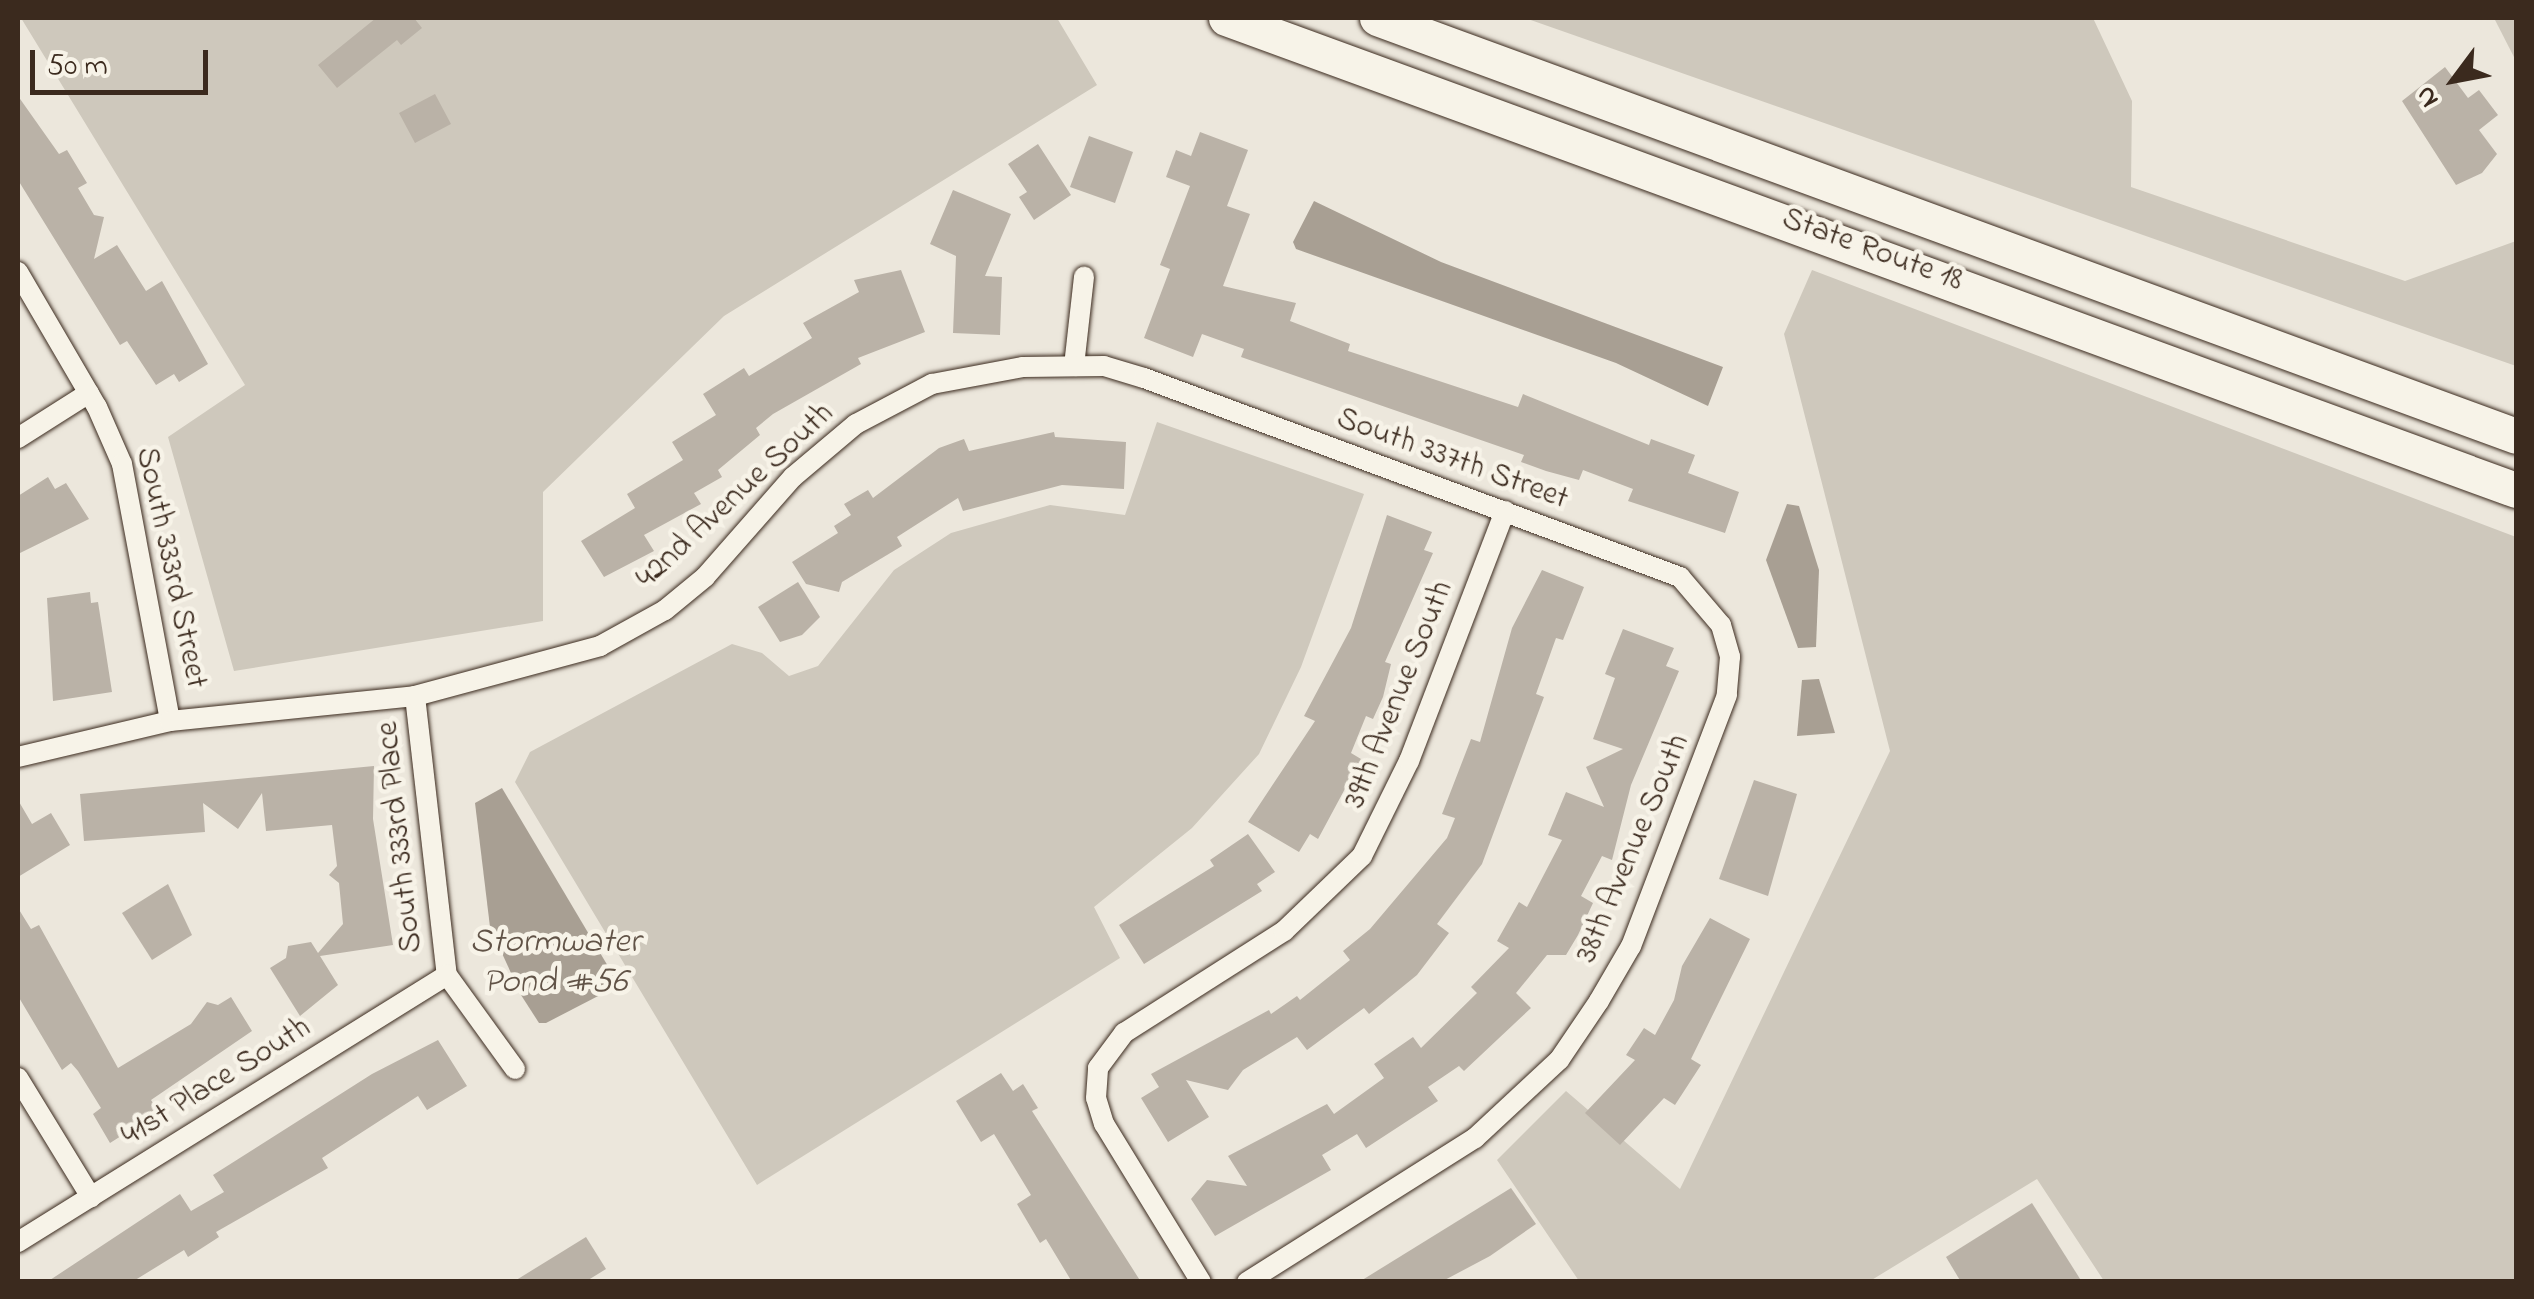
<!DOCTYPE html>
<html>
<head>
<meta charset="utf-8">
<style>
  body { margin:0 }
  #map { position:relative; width:2534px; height:1299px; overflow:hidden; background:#ece7dc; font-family:"Indie Flower",sans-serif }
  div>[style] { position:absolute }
  .green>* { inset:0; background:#cec8bc }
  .water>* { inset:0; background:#a89f93 }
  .building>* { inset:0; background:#bab2a7 }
  .roads { filter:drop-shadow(0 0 2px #3b2a1e) drop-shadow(0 0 2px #3b2a1e) }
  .street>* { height:20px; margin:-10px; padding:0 10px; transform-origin:10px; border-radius:10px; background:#f7f3e8 }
  .highway>* { height:35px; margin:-17.5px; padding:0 17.5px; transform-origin:17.5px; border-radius:17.5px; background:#f7f3e8 }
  span { translate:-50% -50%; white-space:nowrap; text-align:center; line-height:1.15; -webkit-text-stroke:9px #f7f3e8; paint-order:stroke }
  .street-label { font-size:32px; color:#3b2a1e }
  .water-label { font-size:35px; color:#615347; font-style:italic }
  .frame { position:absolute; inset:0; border:20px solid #3b2a1e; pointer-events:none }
  .north { position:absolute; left:2404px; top:30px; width:100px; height:100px; -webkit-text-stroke:8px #f7f3e8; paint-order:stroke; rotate:238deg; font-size:28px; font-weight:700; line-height:40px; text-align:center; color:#3b2a1e }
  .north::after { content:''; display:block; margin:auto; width:35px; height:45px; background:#3b2a1e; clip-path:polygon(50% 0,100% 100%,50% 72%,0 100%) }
  .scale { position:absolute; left:30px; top:50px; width:178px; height:45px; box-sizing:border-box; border:5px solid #3b2a1e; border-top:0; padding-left:12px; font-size:30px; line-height:35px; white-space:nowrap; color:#3b2a1e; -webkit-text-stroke:8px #f7f3e8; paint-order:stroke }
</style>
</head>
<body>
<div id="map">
  <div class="green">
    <div style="clip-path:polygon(21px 18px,1057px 18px,1097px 85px,724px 316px,543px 492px,543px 621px,234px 671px,168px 437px,245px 385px)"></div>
    <div style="clip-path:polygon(1525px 18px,2093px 18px,2132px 101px,2131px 187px,2405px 281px,2516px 241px,2516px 366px)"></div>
    <div style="clip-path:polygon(2494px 18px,2516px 18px,2516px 61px)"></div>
    <div style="clip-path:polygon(1812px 270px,2516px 537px,2516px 1281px,2104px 1281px,2037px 1179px,1870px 1281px,1579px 1281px,1497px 1160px,1566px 1091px,1680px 1189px,1890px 751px,1784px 334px)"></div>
    <div style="clip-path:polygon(1157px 422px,1364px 494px,1301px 667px,1259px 754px,1192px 828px,1094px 907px,1120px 958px,757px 1185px,515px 782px,530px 752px,732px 644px,762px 653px,789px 676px,818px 666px,894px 570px,951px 533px,1050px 505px,1125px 515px)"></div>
  </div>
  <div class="water">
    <div style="clip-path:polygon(1314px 201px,1441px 262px,1723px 367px,1708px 406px,1616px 363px,1296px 249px,1293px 242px)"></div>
    <div style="clip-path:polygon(1787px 504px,1799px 506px,1819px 570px,1816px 647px,1798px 648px,1766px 560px)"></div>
    <div style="clip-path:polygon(1819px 679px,1835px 733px,1797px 736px,1802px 680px)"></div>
    <div style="clip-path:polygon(502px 788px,615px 978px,602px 994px,546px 1023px,539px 1023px,521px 995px,490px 927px,475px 803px)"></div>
  </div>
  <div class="building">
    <div style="clip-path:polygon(376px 18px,414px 18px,422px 28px,401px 45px,397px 40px,337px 88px,318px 65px)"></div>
    <div style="clip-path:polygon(2445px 67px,2468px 98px,2479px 90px,2498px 115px,2479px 130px,2497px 154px,2482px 173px,2456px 185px,2402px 101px)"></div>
    <div style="clip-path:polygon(435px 94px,451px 124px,415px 143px,399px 113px)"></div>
    <div style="clip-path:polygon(18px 96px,59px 154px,67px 150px,87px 183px,78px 188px,94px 215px,104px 217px,94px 259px,117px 245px,146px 291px,162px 281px,208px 364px,179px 382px,174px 374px,156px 385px,127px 341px,120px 345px,18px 180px)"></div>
    <div style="clip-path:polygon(1200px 132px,1248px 150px,1227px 206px,1250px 214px,1223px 286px,1296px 303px,1290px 321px,1350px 344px,1348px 351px,1518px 407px,1523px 394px,1649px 445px,1651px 439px,1695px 455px,1688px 473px,1739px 492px,1725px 533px,1628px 501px,1633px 489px,1583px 470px,1579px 480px,1546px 471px,1521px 462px,1524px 455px,1241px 357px,1244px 349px,1202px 334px,1193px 357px,1144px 338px,1170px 269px,1160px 265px,1190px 186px,1166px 177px,1176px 150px,1191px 156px)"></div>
    <div style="clip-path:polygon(1089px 136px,1133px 152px,1115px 203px,1070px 187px)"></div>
    <div style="clip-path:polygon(1038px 144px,1071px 195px,1034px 220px,1019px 197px,1027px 192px,1008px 164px)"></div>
    <div style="clip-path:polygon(953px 190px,1011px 214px,985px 276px,1002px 277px,1000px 335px,953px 333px,956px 256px,930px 244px)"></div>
    <div style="clip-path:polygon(901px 270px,925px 332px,858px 358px,861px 364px,773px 414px,756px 428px,760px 435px,718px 470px,722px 477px,694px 493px,701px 504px,644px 535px,654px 551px,604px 577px,581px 541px,635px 508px,627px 494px,683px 460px,672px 442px,716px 415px,703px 394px,744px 368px,749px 376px,812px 338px,803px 323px,859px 292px,854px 280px)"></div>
    <div style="clip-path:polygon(1054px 432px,1055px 437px,1126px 442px,1124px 489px,1062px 485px,963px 511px,958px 498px,897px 537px,902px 546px,842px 582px,839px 592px,806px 584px,792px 562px,838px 533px,834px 526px,851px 515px,844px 504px,868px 490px,873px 498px,939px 448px,964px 439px,969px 451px)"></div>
    <div style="clip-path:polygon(48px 477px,55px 489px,66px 483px,89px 519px,18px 554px,18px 496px)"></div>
    <div style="clip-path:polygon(1387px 515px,1432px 532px,1424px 550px,1433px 553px,1385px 662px,1391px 664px,1383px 697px,1373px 719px,1366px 716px,1351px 753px,1361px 759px,1318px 839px,1310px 834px,1299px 852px,1248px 822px,1315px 721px,1304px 716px,1351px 628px)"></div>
    <div style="clip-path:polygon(1542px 570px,1584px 587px,1563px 640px,1556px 638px,1536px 694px,1544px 697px,1482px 864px,1437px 924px,1449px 933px,1417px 975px,1369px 1014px,1364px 1008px,1307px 1050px,1297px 1037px,1243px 1070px,1228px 1090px,1186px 1080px,1209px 1117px,1168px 1142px,1141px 1098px,1159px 1087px,1151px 1074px,1269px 1010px,1271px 1014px,1297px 996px,1300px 1000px,1350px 960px,1343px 951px,1370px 929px,1447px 838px,1455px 818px,1442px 814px,1471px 739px,1480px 742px,1512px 628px)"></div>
    <div style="clip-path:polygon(798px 582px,820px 617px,802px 635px,780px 642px,758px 607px)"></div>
    <div style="clip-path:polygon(90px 592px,91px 603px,98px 602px,112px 692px,53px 701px,47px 598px)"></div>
    <div style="clip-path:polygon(1623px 629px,1674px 648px,1666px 666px,1679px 671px,1631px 785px,1612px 860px,1602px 856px,1581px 896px,1593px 903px,1578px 935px,1566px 955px,1547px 955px,1516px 993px,1531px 1008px,1464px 1071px,1459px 1066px,1428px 1087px,1438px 1101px,1366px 1148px,1357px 1134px,1322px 1155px,1331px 1170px,1215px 1236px,1191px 1199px,1207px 1180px,1247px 1186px,1228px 1156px,1327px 1104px,1334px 1114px,1384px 1078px,1374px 1064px,1413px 1037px,1421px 1048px,1477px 993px,1471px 987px,1509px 948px,1497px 941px,1519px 902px,1527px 907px,1562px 840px,1548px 835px,1566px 792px,1604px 807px,1586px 767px,1623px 749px,1593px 739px,1615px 678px,1605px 674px)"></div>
    <div style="clip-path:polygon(374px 766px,373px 819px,393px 945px,320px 956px,338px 985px,300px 1016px,270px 968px,286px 958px,288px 946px,311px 942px,318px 953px,343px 924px,339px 883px,329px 875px,337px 866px,332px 825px,266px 831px,262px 793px,238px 829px,203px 803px,205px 832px,84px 841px,80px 794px)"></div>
    <div style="clip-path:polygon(1754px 780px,1797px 794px,1768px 896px,1719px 879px)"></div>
    <div style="clip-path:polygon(18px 800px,32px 824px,51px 813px,70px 845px,18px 877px)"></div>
    <div style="clip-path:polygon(1248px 834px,1275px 872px,1257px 884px,1262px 891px,1144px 964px,1119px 925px,1214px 866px,1210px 860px)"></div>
    <div style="clip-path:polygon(168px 884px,192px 935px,152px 960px,122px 913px)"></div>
    <div style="clip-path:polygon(18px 908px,31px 929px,39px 925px,118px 1068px,191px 1024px,207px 1002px,218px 1005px,231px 997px,252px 1031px,151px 1100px,159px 1112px,110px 1143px,93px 1114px,101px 1108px,78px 1071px,71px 1063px,62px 1070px,18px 996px)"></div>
    <div style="clip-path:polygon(1710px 918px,1750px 939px,1691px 1059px,1701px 1065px,1675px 1105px,1664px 1098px,1620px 1145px,1585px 1113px,1635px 1060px,1626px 1055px,1644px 1028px,1655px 1035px,1674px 1000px,1682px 966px)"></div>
    <div style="clip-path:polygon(438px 1040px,467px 1086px,427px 1110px,418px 1096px,322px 1158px,328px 1168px,216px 1232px,219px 1237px,188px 1257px,184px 1250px,132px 1282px,47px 1282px,180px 1194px,191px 1211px,224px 1192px,213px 1175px,372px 1074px)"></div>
    <div style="clip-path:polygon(1001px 1073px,1013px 1091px,1023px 1084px,1038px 1108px,1032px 1111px,1141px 1282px,1072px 1282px,1046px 1239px,1040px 1243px,1017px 1204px,1031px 1195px,994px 1134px,981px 1142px,956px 1101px)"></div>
    <div style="clip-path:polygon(1511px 1188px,1536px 1224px,1490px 1256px,1441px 1282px,1359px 1282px)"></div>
    <div style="clip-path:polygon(2032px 1203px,2082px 1282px,1961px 1282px,1946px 1257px)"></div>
    <div style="clip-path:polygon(586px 1237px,606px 1269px,585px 1282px,513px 1282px)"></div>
  </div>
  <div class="roads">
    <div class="street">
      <div style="left:18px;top:272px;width:156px;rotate:59.7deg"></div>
      <div style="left:97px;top:407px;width:62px;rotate:66.3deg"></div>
      <div style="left:122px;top:464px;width:261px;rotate:79.4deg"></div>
      <div style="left:1074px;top:366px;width:90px;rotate:-83.6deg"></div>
      <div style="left:18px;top:438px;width:84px;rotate:-32.4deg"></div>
      <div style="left:415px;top:696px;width:281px;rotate:83.5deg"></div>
      <div style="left:447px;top:975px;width:116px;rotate:54.1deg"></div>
      <div style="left:18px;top:757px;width:156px;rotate:-13.3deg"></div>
      <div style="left:170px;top:721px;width:246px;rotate:-5.8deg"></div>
      <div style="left:415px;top:696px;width:192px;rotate:-15.1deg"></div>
      <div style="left:600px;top:646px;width:74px;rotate:-29deg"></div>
      <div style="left:665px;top:610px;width:52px;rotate:-39.5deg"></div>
      <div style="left:705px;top:577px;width:133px;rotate:-48.7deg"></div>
      <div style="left:793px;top:477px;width:82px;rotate:-40.1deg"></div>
      <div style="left:856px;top:424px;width:86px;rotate:-27.8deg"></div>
      <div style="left:932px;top:384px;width:93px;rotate:-10.6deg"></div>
      <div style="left:1023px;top:367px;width:81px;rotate:-0.7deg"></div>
      <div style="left:1104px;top:366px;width:42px;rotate:16.7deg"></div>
      <div style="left:1144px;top:378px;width:572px;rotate:20.37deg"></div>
      <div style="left:1680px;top:577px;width:63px;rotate:49.5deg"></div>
      <div style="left:1721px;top:625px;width:33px;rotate:74deg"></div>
      <div style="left:1730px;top:657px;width:38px;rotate:95deg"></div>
      <div style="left:1727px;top:695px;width:269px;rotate:110.9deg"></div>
      <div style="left:1631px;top:946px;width:64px;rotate:120.2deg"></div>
      <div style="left:1599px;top:1001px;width:71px;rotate:124.1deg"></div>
      <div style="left:1559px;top:1060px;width:115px;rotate:137.1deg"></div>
      <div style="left:1475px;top:1138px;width:270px;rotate:147.7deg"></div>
      <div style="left:18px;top:1078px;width:140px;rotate:58.5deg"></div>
      <div style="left:18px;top:1242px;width:505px;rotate:-31.9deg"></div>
      <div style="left:1201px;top:1282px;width:185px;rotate:-121.5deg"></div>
      <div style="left:1104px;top:1124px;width:27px;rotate:-107deg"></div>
      <div style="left:1096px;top:1098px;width:30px;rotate:-86deg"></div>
      <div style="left:1098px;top:1068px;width:44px;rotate:-53.4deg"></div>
      <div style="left:1124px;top:1033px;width:190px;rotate:-32.5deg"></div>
      <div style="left:1284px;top:931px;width:108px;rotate:-43.9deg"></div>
      <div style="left:1362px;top:856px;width:106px;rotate:-63.7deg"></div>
      <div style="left:1409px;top:761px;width:268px;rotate:-69deg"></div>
    </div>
    <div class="highway">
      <div style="left:1226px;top:18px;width:1374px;rotate:20.1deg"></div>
      <div style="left:1377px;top:18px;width:1213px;rotate:20.15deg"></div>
    </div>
  </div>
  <div class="street-label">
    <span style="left:1872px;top:251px;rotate:20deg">State Route 18</span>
    <span style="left:1452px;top:460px;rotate:20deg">South 337th Street</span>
    <span style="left:736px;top:497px;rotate:-43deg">42nd Avenue South</span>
    <span style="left:170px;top:568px;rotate:78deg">South 333rd Street</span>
    <span style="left:1400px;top:695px;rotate:-68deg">39th Avenue South</span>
    <span style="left:401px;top:837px;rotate:-96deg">South 333rd Place</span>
    <span style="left:1634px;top:849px;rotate:-67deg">38th Avenue South</span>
    <span style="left:217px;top:1083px;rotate:-32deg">41st Place South</span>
  </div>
  <div class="water-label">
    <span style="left:555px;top:963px">Stormwater<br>Pond #56</span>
  </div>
  <div class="frame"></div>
  <div class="north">N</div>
  <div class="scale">50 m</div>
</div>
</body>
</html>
